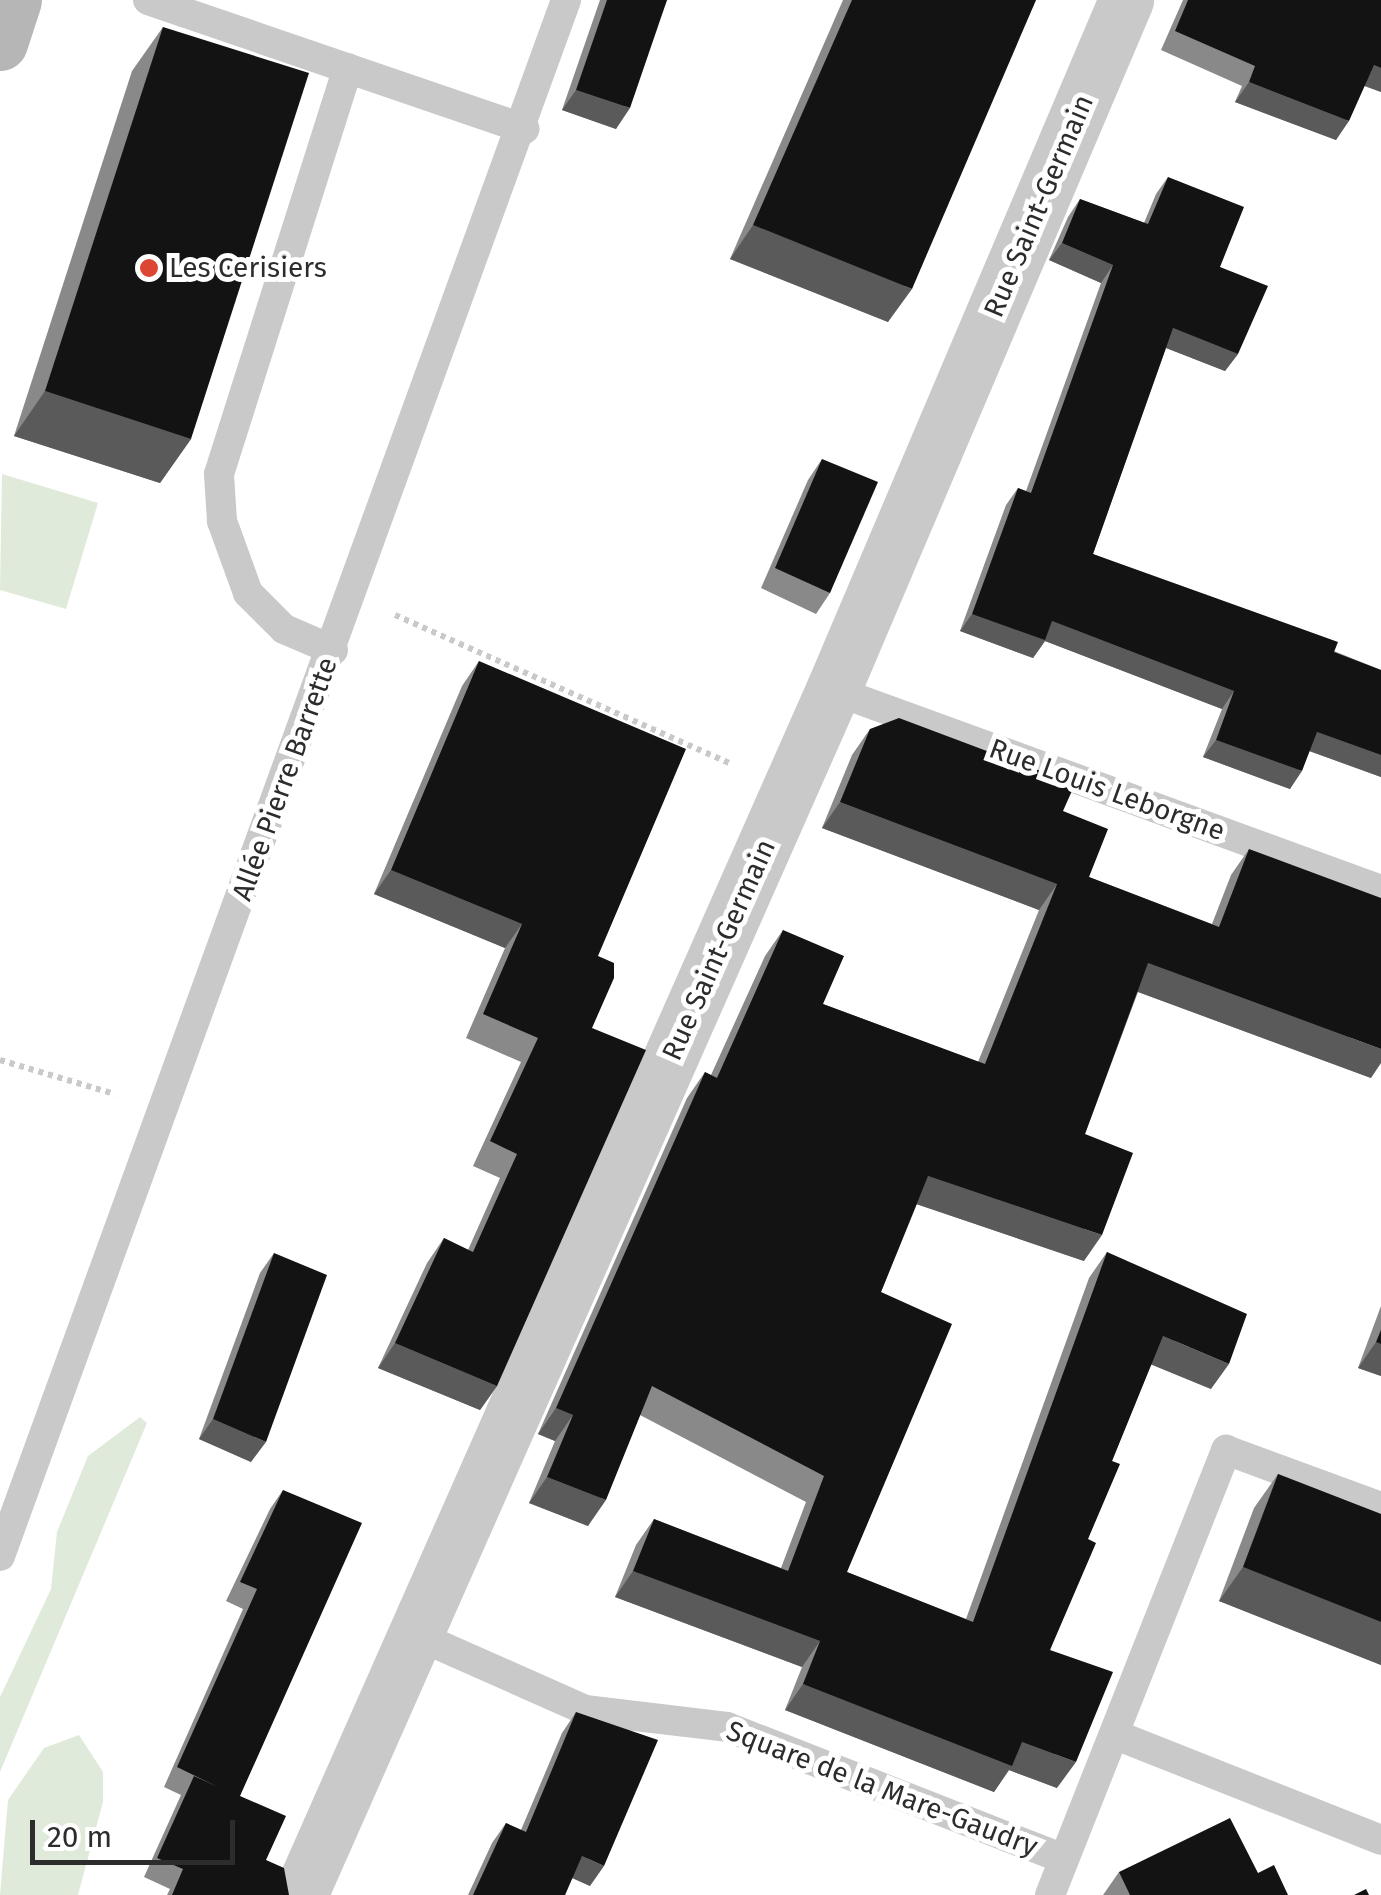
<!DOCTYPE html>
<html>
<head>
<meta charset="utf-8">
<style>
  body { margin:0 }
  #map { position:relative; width:1381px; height:1895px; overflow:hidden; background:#fff; font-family:"Fira Sans",sans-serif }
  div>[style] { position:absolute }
  .green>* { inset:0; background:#e0eada }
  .path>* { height:6px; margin-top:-3px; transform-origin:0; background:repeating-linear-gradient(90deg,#c9c9c9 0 5px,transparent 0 10px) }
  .lane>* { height:30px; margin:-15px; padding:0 15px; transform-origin:15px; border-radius:15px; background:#c9c9c9 }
  .street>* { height:55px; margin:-27.5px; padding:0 27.5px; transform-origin:27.5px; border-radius:27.5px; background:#c9c9c9 }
  .secondary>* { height:55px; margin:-27.5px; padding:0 27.5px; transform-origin:27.5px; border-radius:27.5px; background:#b6b6b6 }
  .wall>* { inset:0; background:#898989 }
  .shaded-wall>* { inset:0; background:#5a5a5a }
  .building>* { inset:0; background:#131313 }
  .dots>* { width:28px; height:28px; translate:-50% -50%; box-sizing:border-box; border:5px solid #fff; border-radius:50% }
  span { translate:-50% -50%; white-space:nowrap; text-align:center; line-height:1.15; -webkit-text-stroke:10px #fff; paint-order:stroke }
  .street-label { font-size:28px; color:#2c2c2c }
  .poi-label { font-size:28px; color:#2c2c2c }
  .left { translate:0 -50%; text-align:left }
  .scale { position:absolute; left:30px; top:1820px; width:205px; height:45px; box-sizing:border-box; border:5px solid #2c2c2c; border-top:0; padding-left:12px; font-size:30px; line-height:35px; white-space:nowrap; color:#2c2c2c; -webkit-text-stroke:8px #fff; paint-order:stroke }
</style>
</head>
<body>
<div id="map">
  <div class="green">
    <div style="clip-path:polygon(2px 474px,98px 503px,66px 609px,0 590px)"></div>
    <div style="clip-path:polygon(140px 1417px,147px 1423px,0 1772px,0 1697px,51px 1589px,57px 1532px,88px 1456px)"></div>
    <div style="clip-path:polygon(79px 1735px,103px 1772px,103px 1802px,78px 1895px,0 1895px,8px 1800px,44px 1748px)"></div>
  </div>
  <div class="path">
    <div style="left:395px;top:615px;width:368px;rotate:23.9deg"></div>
    <div style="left:0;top:1060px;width:120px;rotate:16.5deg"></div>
  </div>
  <div class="lane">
    <div style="left:148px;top:0;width:398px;rotate:18.9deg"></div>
    <div style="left:333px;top:650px;width:53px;rotate:-156.8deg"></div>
    <div style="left:284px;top:629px;width:51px;rotate:-135deg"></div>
    <div style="left:248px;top:593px;width:77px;rotate:-109.9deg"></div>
    <div style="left:222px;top:521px;width:47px;rotate:-93.7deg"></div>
    <div style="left:219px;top:474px;width:426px;rotate:-72.4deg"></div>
    <div style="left:833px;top:690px;width:583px;rotate:20.05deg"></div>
    <div style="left:0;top:1556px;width:1656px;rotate:-70.01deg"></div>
    <div style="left:416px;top:1635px;width:185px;rotate:23.9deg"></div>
    <div style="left:585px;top:1710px;width:143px;rotate:6.8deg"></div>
    <div style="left:727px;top:1727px;width:362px;rotate:21.4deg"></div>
    <div style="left:1116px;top:1735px;width:285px;rotate:21.6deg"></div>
    <div style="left:1050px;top:1895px;width:479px;rotate:-68.4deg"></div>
    <div style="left:1226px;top:1450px;width:165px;rotate:20.2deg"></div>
  </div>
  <div class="street">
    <div style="left:300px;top:1895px;width:1318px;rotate:-66.14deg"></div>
    <div style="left:833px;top:690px;width:750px;rotate:-66.99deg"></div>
  </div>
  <div class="secondary">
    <div style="left:0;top:43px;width:45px;rotate:-72deg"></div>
  </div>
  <div class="wall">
    <div style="clip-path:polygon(600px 0,667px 0,616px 129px,562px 110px)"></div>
    <div style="clip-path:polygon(843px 0,1036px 0,888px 322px,730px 259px)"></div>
    <div style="clip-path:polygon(1183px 0,1381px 0,1381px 92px,1364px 86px,1336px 140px,1235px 102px,1242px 86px,1161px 50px)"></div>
    <div style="clip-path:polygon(163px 27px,191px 439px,160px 483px,14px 436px,132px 71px)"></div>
    <div style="clip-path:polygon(1168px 177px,1220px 267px,1238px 354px,1225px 371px,1166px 348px,1093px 554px,1381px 670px,1381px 777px,1309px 751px,1290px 789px,1203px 757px,1222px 709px,1045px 641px,1033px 658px,960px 631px,1006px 505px,1018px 488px,1026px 491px,1101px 283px,1049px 260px,1068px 217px,1080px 199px,1144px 223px,1156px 194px)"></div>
    <div style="clip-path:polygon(822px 459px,830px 593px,816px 614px,761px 588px,808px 480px)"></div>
    <div style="clip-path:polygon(479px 661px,598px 956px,592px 1028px,497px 1386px,480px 1410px,378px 1368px,427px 1263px,444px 1238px,468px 1250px,500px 1178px,473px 1166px,521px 1062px,466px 1038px,505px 948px,374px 894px,462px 686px)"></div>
    <div style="clip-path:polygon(870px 729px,1063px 811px,1089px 877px,1212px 924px,1231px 875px,1249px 849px,1371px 1078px,1138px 992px,1085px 1134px,1084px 1261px,917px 1204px,881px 1292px,847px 1572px,966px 1619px,1089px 1278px,1107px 1252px,1211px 1389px,1151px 1364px,1112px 1461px,1088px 1539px,1050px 1650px,1057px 1788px,1009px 1770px,994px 1792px,785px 1710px,802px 1667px,615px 1597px,636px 1545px,654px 1519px,781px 1568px,806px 1502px,640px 1415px,588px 1526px,529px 1503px,555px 1441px,538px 1434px,687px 1098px,705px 1072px,711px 1075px,765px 956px,783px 930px,823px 1004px,978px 1062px,1039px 910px,822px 828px,852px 755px)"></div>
    <div style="clip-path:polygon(274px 1253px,251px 1462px,199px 1439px,260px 1273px)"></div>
    <div style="clip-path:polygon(1381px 1306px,1381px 1376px,1358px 1368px)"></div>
    <div style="clip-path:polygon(1278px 1474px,1381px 1514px,1381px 1665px,1219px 1601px,1254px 1508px)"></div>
    <div style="clip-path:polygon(283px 1490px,240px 1796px,266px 1860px,289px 1895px,167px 1895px,170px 1889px,144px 1877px,181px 1795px,164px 1787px,243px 1609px,226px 1601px,270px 1509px)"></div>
    <div style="clip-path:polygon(576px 1712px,590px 1886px,572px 1878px,565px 1895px,468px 1895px,492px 1843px,506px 1823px,521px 1830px,562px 1733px)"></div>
    <div style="clip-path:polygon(1119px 1872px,1258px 1873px,1288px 1895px,1103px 1895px)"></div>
  </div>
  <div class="shaded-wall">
    <div style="clip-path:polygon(1374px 65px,1381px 68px,1381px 92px,1360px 84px)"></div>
    <div style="clip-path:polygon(1249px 82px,1349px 121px,1336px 140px,1235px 102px)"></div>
    <div style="clip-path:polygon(576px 90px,630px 108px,616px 129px,562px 110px)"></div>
    <div style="clip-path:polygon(753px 225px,912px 289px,888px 322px,730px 259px)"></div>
    <div style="clip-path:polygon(1062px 243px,1113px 265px,1101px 283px,1049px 260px)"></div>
    <div style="clip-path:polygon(1173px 328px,1238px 354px,1225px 371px,1161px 346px)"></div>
    <div style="clip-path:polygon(45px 391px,191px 439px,160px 483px,14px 436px)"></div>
    <div style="clip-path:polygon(972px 614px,1052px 621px,1234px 691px,1222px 709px,1045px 641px,1033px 658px,960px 631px)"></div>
    <div style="clip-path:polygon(1317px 732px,1381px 755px,1381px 777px,1304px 749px)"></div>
    <div style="clip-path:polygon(1216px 740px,1302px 771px,1290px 789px,1203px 757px)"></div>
    <div style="clip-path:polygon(840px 802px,1057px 884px,1039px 910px,822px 828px)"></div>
    <div style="clip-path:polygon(391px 870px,522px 924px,505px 948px,374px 894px)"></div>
    <div style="clip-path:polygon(1148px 963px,1381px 1049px,1381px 1063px,1371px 1078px,1130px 989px)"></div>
    <div style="clip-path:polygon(928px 1176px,1102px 1235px,1084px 1261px,910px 1202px)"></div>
    <div style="clip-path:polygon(1163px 1336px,1229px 1364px,1211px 1389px,1145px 1362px)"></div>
    <div style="clip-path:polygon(1376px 1342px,1381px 1344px,1381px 1376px,1358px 1368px)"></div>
    <div style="clip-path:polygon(395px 1343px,497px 1386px,480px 1410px,378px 1368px)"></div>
    <div style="clip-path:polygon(556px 1408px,573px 1415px,555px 1441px,538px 1434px)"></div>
    <div style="clip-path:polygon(213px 1419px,266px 1442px,251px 1462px,199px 1439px)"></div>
    <div style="clip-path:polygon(547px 1477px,606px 1500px,588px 1526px,529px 1503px)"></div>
    <div style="clip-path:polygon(1243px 1567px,1381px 1622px,1381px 1665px,1219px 1601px)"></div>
    <div style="clip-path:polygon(633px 1571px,820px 1641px,802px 1667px,615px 1597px)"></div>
    <div style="clip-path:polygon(803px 1684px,1022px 1742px,1076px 1762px,1057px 1788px,1009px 1770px,994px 1792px,785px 1710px)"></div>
    <div style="clip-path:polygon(582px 1856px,604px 1866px,590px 1886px,568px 1876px)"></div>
  </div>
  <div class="building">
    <div style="clip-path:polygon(607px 0,667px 0,630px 108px,576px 90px)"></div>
    <div style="clip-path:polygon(852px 0,1036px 0,912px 289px,753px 225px)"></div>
    <div style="clip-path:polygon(1188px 0,1381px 0,1381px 68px,1374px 65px,1349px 121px,1249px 82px,1255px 66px,1175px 31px)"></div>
    <div style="clip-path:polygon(163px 27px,309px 73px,191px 439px,45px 391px)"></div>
    <div style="clip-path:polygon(1168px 177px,1244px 207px,1220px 267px,1268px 286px,1238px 354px,1173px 328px,1093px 554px,1338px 642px,1334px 652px,1381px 670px,1381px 755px,1317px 732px,1302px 771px,1216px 740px,1234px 691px,1052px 621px,1045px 640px,972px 614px,1018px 488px,1031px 493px,1113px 265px,1062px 243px,1080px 199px,1148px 224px)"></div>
    <div style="clip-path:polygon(822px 459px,878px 482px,830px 593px,775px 568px)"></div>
    <div style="clip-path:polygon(479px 661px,686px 749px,598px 956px,614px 963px,614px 978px,592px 1028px,646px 1050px,497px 1386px,395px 1343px,444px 1238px,473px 1252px,517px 1154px,490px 1141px,538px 1038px,483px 1014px,522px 924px,391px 870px)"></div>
    <div style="clip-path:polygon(899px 718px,1075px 784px,1063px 811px,1108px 829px,1089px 877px,1219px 927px,1249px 849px,1381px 898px,1381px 1049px,1148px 963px,1085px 1134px,1133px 1153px,1102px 1235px,928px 1176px,881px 1292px,952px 1324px,847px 1572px,973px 1622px,1107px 1252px,1247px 1314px,1229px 1364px,1163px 1336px,1112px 1461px,1120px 1464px,1088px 1539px,1096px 1543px,1050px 1650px,1113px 1672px,1076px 1762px,1022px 1742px,1012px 1766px,803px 1684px,820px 1641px,633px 1571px,654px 1519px,788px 1571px,824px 1476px,652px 1386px,606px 1500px,547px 1477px,573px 1415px,556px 1408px,705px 1072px,717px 1078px,783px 930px,844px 956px,823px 1004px,985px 1064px,1057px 884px,840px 802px,870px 729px)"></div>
    <div style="clip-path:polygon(274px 1253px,327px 1275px,266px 1442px,213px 1419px)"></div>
    <div style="clip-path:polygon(1381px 1330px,1381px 1344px,1376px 1342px)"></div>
    <div style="clip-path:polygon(1278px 1474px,1381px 1514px,1381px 1622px,1243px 1567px)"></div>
    <div style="clip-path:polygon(283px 1490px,362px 1523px,240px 1796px,286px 1816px,266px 1860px,284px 1868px,289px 1895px,172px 1895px,183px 1869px,157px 1858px,194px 1776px,218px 1787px,177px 1767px,257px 1589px,240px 1582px)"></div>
    <div style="clip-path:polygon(576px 1712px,658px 1740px,604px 1866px,582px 1856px,565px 1895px,473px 1895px,506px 1823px,526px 1832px)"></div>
    <div style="clip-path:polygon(1230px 1818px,1258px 1873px,1274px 1865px,1288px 1895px,1130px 1895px,1119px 1872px)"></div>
    <div style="clip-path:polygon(1366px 1889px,1369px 1895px,1354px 1895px)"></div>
  </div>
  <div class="dots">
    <div style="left:149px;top:268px;background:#dd4534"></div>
  </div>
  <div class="street-label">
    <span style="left:1039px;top:206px;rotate:-67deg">Rue Saint-Germain</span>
    <span style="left:285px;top:779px;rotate:-70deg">Allée Pierre Barrette</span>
    <span style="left:1107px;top:790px;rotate:20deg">Rue Louis Leborgne</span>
    <span style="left:719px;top:950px;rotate:-66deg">Rue Saint-Germain</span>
    <span style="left:882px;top:1789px;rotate:21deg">Square de la Mare-Gaudry</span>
  </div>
  <div class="poi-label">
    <span class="left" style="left:169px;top:268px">Les Cerisiers</span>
  </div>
  <div class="scale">20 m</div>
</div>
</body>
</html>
